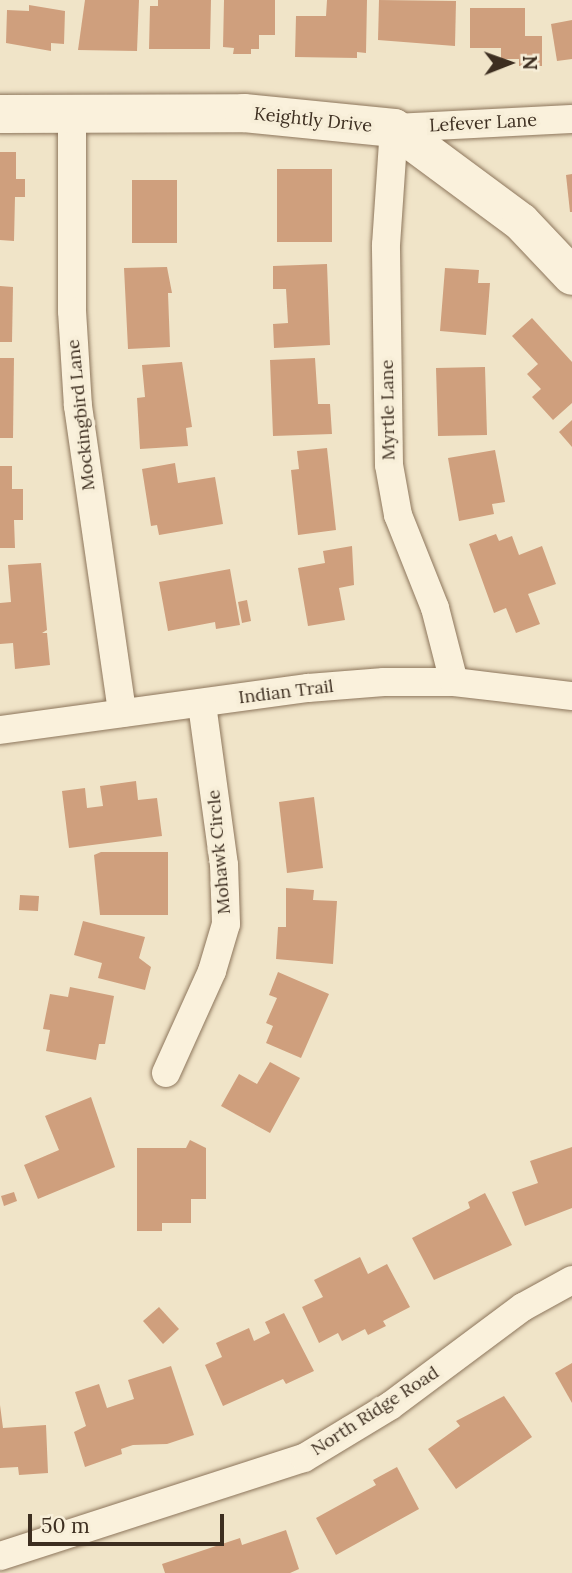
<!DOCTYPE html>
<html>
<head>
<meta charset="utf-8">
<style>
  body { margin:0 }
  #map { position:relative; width:572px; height:1573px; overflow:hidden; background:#f0e4c8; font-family:Lora,serif }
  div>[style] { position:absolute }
  .building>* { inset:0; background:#cf9f7d }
  .roads { filter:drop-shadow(0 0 2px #8d765c) drop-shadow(0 0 2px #8d765c) }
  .street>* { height:28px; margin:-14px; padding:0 14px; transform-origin:14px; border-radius:14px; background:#faf1dc }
  .secondary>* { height:38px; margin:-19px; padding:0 19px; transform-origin:19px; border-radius:19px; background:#faf1dc }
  span { translate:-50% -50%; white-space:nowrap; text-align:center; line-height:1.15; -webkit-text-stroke:7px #f7eed8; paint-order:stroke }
  .street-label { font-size:18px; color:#3d2e20 }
  .north { position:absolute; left:474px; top:28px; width:70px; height:70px; -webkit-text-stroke:5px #f7eed8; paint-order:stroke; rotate:89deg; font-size:19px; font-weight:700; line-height:28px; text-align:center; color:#3d2e20 }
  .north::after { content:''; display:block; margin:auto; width:24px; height:32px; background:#3d2e20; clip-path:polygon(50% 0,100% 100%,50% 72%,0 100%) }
  .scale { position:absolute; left:28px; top:1514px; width:196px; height:32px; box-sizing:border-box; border:4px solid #3d2e20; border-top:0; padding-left:9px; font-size:21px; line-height:24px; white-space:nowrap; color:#3d2e20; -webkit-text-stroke:5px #f7eed8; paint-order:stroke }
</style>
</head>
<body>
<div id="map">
  <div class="building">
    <div style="clip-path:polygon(85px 0,139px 0,137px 51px,78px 50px)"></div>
    <div style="clip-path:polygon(158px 0,211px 0,210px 49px,149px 49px,150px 6px,158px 6px)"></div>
    <div style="clip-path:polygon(224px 0,275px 0,275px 35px,259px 35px,259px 49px,251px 49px,251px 54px,233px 54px,234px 48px,223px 47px)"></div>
    <div style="clip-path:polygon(327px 0,367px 0,366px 53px,357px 52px,357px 58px,295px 57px,296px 16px,326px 16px)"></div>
    <div style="clip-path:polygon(379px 0,456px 1px,455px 46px,378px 40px)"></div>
    <div style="clip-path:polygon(29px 5px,65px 11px,64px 44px,51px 43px,51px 51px,6px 43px,7px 10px,29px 11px)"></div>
    <div style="clip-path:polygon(470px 8px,525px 8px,525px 36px,542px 36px,542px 66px,519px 66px,519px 59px,501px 59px,501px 48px,470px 48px)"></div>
    <div style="clip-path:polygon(572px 20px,572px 59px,557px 61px,551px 24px)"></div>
    <div style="clip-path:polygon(0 152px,16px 152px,16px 179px,25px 179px,25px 197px,15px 197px,14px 241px,0 240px)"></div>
    <div style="clip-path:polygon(277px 169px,332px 169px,332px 242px,277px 242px)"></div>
    <div style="clip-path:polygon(572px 174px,572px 212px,570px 212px,566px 175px)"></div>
    <div style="clip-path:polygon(132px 180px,177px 180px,177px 243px,132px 243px)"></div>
    <div style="clip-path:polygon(327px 264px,330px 345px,274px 348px,273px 324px,288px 323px,286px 289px,273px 289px,273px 266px)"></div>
    <div style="clip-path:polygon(167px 267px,172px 293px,168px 293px,170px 347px,128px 349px,124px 268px)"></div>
    <div style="clip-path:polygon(445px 268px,479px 270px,478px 283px,490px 283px,486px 335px,440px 331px)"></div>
    <div style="clip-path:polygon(0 286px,13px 287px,12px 342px,0 342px)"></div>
    <div style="clip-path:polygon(532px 318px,572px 362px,572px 403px,553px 420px,532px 397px,541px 389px,527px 374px,538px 364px,512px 336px)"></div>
    <div style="clip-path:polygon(0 358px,14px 358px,13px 438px,0 438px)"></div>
    <div style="clip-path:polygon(315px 358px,318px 404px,330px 404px,332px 434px,273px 436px,270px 360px)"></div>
    <div style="clip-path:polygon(182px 362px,192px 427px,186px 428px,188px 446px,140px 449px,137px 398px,145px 397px,142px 365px)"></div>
    <div style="clip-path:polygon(485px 367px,487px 435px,438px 436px,436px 368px)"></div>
    <div style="clip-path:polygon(572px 420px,572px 447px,559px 432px)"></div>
    <div style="clip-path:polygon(327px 448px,336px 530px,298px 535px,291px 470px,299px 469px,297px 451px)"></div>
    <div style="clip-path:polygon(495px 450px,505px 502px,492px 504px,494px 514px,459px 521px,448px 458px)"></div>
    <div style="clip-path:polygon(175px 463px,178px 483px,215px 477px,223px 524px,159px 535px,157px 525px,151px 526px,142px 469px)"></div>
    <div style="clip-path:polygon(0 466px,12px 466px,12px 489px,23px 489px,23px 520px,14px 520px,15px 548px,0 548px)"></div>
    <div style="clip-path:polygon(496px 534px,499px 541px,512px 536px,519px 555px,542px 546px,556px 584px,528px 594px,540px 624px,516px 633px,506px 608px,494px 613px,469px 544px)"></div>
    <div style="clip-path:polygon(352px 546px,354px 585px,339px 588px,345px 620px,308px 626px,298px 568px,325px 563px,323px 551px)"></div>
    <div style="clip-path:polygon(41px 563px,47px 630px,42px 633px,47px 633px,50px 665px,15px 669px,13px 643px,0 644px,0 603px,11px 602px,8px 565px)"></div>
    <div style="clip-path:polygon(230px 569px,240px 625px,216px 629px,215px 622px,168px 631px,159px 582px)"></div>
    <div style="clip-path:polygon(247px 600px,251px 621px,242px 623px,238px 602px)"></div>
    <div style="clip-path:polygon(136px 781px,138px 800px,157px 798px,162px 836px,69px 848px,62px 791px,85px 788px,87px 808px,103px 806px,100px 786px)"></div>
    <div style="clip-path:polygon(314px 797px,323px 868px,287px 873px,279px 802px)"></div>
    <div style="clip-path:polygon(101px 852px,168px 852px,168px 915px,100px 915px,94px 855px)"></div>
    <div style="clip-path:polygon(286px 888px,314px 890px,313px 900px,337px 901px,333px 964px,276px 959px,278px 927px,286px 927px)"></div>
    <div style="clip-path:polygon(20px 895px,39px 896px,38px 911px,19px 910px)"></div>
    <div style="clip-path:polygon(83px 921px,145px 937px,139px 958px,151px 967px,145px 990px,98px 978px,102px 963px,74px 955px)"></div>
    <div style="clip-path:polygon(278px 972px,329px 994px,301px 1058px,266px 1043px,273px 1026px,266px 1023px,277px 998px,269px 995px)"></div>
    <div style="clip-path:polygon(70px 987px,114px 996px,105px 1044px,99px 1044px,96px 1060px,46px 1051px,50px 1030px,43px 1029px,50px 994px,68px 997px)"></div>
    <div style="clip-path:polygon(270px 1062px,300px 1078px,270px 1133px,221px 1106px,239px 1074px,257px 1084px)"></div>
    <div style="clip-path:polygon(91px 1097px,115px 1167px,38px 1199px,24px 1165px,59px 1150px,45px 1116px)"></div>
    <div style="clip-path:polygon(190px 1140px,206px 1148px,206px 1199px,191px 1199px,191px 1223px,162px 1223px,162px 1231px,137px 1231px,137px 1148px,186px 1148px)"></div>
    <div style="clip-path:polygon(572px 1147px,572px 1208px,525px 1226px,512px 1192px,538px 1183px,530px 1161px)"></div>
    <div style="clip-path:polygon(14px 1192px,17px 1201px,4px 1206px,1px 1196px)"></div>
    <div style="clip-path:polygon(485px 1193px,512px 1245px,434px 1280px,412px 1238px,470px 1208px,468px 1202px)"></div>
    <div style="clip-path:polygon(360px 1257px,368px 1274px,387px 1264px,410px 1307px,383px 1321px,386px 1326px,368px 1335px,365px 1329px,342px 1341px,338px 1333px,319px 1343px,302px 1307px,323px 1297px,314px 1280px)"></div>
    <div style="clip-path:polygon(159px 1307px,179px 1329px,163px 1344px,143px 1321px)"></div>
    <div style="clip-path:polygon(284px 1313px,314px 1371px,286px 1384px,283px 1379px,223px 1406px,205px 1365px,222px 1357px,216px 1343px,249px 1328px,254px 1341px,270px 1333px,265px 1322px)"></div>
    <div style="clip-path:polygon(572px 1363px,572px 1403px,555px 1373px)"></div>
    <div style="clip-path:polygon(171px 1366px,194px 1435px,167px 1444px,133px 1445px,121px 1449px,122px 1454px,85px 1467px,74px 1432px,86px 1426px,75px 1392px,99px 1384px,107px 1408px,134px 1399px,128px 1380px)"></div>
    <div style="clip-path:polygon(504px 1396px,532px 1437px,456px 1489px,428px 1449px,460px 1426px,456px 1421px)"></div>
    <div style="clip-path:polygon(0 1405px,3px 1428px,46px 1425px,48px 1473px,19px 1475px,18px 1467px,0 1468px)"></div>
    <div style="clip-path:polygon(397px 1467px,419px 1509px,336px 1555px,316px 1518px,376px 1485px,373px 1480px)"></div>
    <div style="clip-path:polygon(286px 1530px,299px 1569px,290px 1573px,165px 1573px,162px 1564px,240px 1538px,242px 1545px)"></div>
  </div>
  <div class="roads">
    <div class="street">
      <div style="left:72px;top:114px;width:197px;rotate:90deg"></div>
      <div style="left:72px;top:311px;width:95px;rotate:86.4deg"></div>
      <div style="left:78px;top:406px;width:310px;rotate:81.8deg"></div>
      <div style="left:454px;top:682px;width:76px;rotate:-104.4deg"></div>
      <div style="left:435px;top:608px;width:100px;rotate:-111.7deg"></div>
      <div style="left:398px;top:515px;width:51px;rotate:-100.2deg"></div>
      <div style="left:389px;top:465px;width:220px;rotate:-90.8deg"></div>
      <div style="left:386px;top:245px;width:117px;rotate:-86.1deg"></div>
      <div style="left:394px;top:128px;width:178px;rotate:-2.9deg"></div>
      <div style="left:0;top:730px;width:311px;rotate:-7.8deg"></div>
      <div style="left:308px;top:688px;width:76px;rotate:-4.5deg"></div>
      <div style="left:384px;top:682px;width:70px"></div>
      <div style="left:454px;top:682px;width:119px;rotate:6.8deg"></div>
      <div style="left:166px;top:1073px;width:112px;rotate:-65.7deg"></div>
      <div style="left:212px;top:971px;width:49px;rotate:-73.4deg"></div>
      <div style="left:226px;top:924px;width:59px;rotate:-91.9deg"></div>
      <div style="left:224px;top:865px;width:162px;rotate:-97.8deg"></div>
      <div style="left:0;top:1556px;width:319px;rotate:-17.9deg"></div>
      <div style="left:304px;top:1458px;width:100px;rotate:-31.2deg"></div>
      <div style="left:390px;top:1406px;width:166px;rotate:-36.7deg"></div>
      <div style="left:523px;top:1307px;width:56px;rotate:-28.9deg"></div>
    </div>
    <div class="secondary">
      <div style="left:0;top:114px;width:244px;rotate:-0.2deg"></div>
      <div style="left:244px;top:113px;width:151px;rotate:5.7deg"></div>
      <div style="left:394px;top:128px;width:158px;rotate:36.5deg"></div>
      <div style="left:521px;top:222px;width:74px;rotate:46.6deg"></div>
    </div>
  </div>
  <div class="street-label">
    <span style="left:313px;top:120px;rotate:6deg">Keightly Drive</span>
    <span style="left:483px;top:123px;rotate:-3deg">Lefever Lane</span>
    <span style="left:388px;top:410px;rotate:-91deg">Myrtle Lane</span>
    <span style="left:81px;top:415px;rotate:-96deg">Mockingbird Lane</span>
    <span style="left:286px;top:692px;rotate:-7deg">Indian Trail</span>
    <span style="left:219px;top:852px;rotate:-95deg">Mohawk Circle</span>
    <span style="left:375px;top:1411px;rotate:-33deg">North Ridge Road</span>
  </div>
  <div class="north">N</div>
  <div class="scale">50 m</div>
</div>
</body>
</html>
